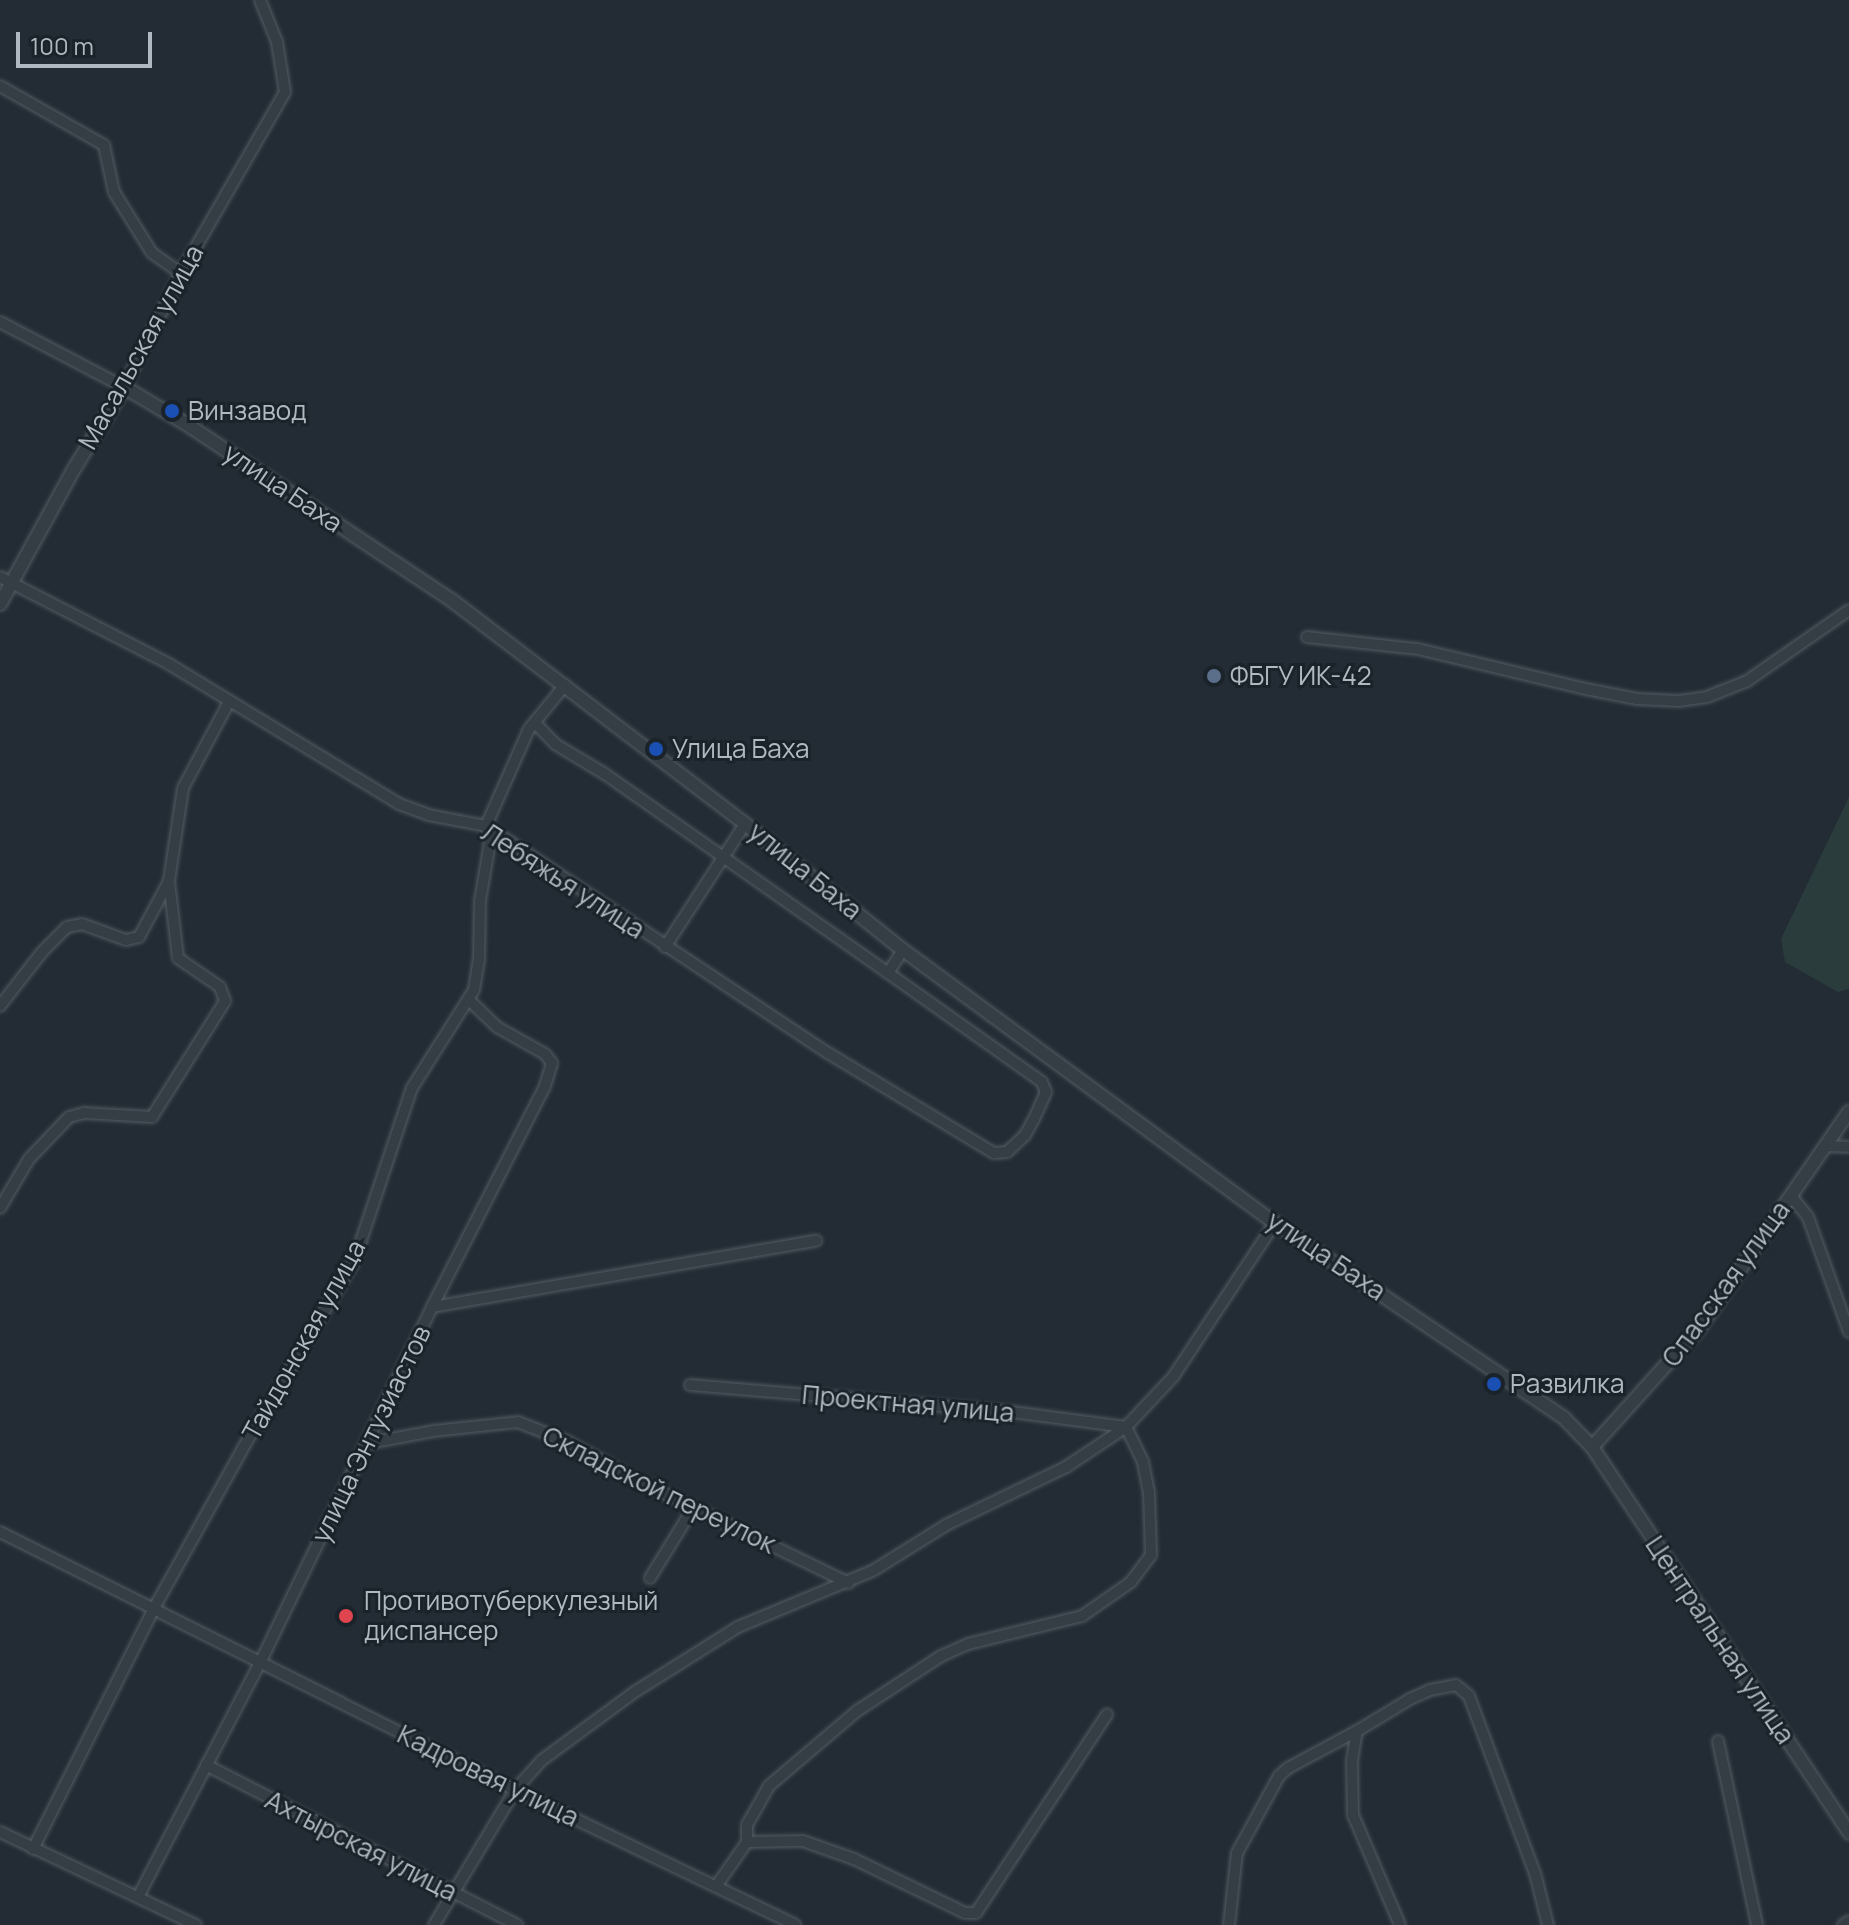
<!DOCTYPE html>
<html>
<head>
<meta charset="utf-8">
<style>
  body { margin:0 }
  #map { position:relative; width:1849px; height:1925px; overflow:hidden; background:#232c35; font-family:Manrope,sans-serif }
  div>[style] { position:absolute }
  .green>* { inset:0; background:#2a3c3b }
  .roads { filter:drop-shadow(0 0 2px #535c63) drop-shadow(0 0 2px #535c63) }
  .minor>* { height:10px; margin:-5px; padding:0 5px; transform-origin:5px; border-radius:5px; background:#363e45 }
  .tertiary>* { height:12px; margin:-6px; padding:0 6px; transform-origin:6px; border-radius:6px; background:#363e45 }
  .dots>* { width:22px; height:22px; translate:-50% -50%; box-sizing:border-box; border:4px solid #1b232a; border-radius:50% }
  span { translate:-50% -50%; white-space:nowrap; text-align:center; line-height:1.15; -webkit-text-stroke:6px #1b232a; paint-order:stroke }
  .street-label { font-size:26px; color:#b0b9c2 }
  .poi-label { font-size:26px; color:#b0b9c2 }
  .left { translate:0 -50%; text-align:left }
  .scale { position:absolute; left:16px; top:32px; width:136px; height:36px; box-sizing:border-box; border:4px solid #b0b9c2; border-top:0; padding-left:10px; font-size:24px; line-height:28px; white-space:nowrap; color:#b0b9c2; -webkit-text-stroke:6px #1b232a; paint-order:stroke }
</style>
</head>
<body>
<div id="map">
  <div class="green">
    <div style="clip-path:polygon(1849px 797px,1849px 989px,1838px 992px,1785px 962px,1781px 939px)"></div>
  </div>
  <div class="roads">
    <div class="minor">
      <div style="left:0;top:86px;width:120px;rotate:29.6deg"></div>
      <div style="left:104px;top:145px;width:48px;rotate:78deg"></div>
      <div style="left:114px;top:192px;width:72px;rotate:58.1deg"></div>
      <div style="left:152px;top:253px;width:35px;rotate:35deg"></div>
      <div style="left:0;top:322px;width:140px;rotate:27.7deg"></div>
      <div style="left:124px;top:387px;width:127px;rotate:-63.4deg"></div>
      <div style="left:181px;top:273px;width:209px;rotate:-60.1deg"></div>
      <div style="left:285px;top:92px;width:51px;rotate:-99.1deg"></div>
      <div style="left:277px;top:42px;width:45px;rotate:-112deg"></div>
      <div style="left:0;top:577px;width:190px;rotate:27.2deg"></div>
      <div style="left:169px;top:664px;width:269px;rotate:31.3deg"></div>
      <div style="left:399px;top:804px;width:32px;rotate:20deg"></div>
      <div style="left:429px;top:815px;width:58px;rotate:10.9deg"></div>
      <div style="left:486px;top:826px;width:410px;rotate:33.6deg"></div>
      <div style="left:828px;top:1053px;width:194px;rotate:31.1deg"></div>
      <div style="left:994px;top:1153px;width:13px;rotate:-4deg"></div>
      <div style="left:1007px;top:1152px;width:25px;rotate:-43deg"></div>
      <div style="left:1025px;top:1135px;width:18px;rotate:-61deg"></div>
      <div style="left:1034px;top:1119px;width:30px;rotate:-66deg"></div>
      <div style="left:1046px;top:1092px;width:11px;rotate:-112deg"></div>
      <div style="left:1042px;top:1082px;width:189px;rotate:-144.7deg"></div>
      <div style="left:888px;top:973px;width:27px;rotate:-57deg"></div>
      <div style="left:1307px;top:637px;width:112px;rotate:6.2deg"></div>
      <div style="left:1418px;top:649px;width:173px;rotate:13.4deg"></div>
      <div style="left:1586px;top:689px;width:52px;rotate:11.1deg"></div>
      <div style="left:1637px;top:699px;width:42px;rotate:2.7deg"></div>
      <div style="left:1679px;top:701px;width:28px;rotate:-8deg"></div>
      <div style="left:1707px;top:697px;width:43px;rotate:-21.8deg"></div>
      <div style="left:1747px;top:681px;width:124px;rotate:-34.8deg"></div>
      <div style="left:535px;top:723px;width:29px;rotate:46deg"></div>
      <div style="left:555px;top:744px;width:58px;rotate:31deg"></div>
      <div style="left:605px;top:774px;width:346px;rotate:35.1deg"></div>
      <div style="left:665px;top:947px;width:147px;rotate:-57deg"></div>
      <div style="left:0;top:1006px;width:68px;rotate:-52.1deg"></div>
      <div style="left:42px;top:952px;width:35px;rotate:-45deg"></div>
      <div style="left:67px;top:927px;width:15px;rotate:-11deg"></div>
      <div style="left:82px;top:924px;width:47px;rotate:20deg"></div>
      <div style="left:126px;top:940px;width:13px;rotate:-13deg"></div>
      <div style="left:139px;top:937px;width:61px;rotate:-61.8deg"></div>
      <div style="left:1824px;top:1146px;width:25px;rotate:2deg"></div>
      <div style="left:1791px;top:1196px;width:27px;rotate:51deg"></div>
      <div style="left:1808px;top:1217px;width:122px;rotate:70.4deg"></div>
      <div style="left:0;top:1208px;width:57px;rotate:-59.4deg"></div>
      <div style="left:29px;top:1159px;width:58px;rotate:-46.4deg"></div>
      <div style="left:69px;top:1117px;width:16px;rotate:-15deg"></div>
      <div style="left:84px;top:1113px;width:68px;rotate:3.4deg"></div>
      <div style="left:152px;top:1117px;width:137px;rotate:-57.8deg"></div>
      <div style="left:225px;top:1001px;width:15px;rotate:-110deg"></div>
      <div style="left:220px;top:987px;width:51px;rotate:-145.4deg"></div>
      <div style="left:178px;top:958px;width:78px;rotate:-96.7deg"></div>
      <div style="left:169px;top:881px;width:94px;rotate:-81.4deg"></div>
      <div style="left:183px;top:788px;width:98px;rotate:-61.9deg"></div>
      <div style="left:432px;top:1307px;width:390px;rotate:-9.8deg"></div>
      <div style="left:690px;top:1385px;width:323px;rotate:4.8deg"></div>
      <div style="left:1012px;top:1412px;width:115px;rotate:7.5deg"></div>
      <div style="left:1126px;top:1427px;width:39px;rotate:64deg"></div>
      <div style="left:1143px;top:1462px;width:31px;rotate:79deg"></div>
      <div style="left:1149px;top:1492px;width:63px;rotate:88.2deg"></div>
      <div style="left:1151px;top:1555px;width:34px;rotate:127deg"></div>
      <div style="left:1131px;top:1582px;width:60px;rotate:145.2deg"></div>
      <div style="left:1082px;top:1616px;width:117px;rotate:166.2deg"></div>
      <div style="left:968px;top:1644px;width:30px;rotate:156deg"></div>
      <div style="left:941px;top:1656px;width:100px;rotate:146.8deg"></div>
      <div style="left:857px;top:1711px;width:116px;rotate:139.6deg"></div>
      <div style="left:769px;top:1786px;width:45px;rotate:119.4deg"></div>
      <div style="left:747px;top:1825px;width:17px;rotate:90deg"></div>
      <div style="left:369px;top:1443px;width:65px;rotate:-10.6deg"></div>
      <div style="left:433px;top:1431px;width:85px;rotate:-6deg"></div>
      <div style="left:518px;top:1422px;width:52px;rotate:21.6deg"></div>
      <div style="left:566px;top:1441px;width:85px;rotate:28.7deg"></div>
      <div style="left:641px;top:1482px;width:231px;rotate:25.9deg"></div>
      <div style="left:0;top:1532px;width:576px;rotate:26.61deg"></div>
      <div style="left:515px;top:1790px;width:311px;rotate:25.7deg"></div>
      <div style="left:650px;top:1578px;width:82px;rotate:-58.4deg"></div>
      <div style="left:1718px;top:1741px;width:188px;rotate:78deg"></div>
      <div style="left:206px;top:1765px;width:350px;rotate:27.2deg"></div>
      <div style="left:0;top:1832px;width:217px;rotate:25.4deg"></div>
      <div style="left:33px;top:1849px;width:267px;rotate:-63.3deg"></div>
      <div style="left:153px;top:1610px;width:185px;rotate:-60.9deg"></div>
      <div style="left:243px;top:1448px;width:220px;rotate:-59.3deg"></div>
      <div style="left:355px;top:1259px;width:180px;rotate:-71.6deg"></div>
      <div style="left:412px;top:1088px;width:116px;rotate:-57.7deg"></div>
      <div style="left:474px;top:990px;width:30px;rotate:-81deg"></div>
      <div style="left:479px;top:960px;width:59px;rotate:-89deg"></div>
      <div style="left:480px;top:901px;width:60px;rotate:-80.4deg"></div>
      <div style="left:490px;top:842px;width:16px;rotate:-104deg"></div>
      <div style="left:486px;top:826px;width:106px;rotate:-66.1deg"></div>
      <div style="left:529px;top:729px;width:57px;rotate:-50.7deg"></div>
      <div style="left:717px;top:1885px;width:52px;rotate:-55.1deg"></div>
      <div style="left:747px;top:1842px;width:56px;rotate:-1deg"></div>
      <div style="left:803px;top:1841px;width:54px;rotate:19.4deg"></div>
      <div style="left:854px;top:1859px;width:123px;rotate:25.9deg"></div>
      <div style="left:965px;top:1913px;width:11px"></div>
      <div style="left:976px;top:1913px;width:238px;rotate:-56.6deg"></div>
      <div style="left:138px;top:1897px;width:264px;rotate:-62.5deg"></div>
      <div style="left:260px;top:1663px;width:395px;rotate:-64.2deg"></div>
      <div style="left:432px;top:1307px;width:248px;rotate:-62.9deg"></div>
      <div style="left:545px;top:1086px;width:24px;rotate:-73deg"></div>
      <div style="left:552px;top:1063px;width:11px;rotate:-128deg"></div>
      <div style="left:545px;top:1054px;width:55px;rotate:-150.6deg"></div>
      <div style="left:497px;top:1027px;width:39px;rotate:-136deg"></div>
      <div style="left:434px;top:1925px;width:157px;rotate:-59deg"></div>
      <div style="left:515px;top:1790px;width:40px;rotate:-48deg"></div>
      <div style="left:542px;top:1760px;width:117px;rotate:-36.3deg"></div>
      <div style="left:636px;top:1691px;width:120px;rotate:-32.1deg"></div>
      <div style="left:738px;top:1627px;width:147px;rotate:-22.7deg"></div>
      <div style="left:874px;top:1570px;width:87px;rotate:-31.9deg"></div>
      <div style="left:948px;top:1524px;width:131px;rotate:-25.8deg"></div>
      <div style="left:1066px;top:1467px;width:72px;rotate:-33.7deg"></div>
      <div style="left:1126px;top:1427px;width:69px;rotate:-46.8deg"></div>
      <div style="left:1173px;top:1377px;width:185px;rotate:-56.5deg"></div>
      <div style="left:1229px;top:1925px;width:72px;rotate:-83.7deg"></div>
      <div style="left:1237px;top:1853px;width:88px;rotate:-61.4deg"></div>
      <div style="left:1279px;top:1776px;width:12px;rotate:-42deg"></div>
      <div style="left:1288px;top:1768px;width:78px;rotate:-28.2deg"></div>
      <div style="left:1400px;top:1925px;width:120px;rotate:-113.1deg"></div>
      <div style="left:1353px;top:1815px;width:54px;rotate:-91.1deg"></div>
      <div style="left:1352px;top:1761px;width:30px;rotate:-81deg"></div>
      <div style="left:1357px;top:1731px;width:62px;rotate:-31.1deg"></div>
      <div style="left:1410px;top:1699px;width:22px;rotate:-24deg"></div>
      <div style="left:1430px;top:1690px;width:26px;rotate:-11deg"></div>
      <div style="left:1456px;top:1685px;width:17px;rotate:40deg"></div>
      <div style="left:1469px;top:1696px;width:189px;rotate:69.6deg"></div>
      <div style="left:1535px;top:1873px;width:54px;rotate:76deg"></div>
      <div style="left:1843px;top:1925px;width:7px;rotate:-34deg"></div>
    </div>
    <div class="tertiary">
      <div style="left:0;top:604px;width:154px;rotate:-61.3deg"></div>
      <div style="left:74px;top:469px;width:96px;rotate:-58.6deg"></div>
      <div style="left:124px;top:387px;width:78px;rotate:30.8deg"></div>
      <div style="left:191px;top:427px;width:316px;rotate:33.6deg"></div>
      <div style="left:454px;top:602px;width:366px;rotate:37.3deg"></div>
      <div style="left:745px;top:824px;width:202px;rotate:38.6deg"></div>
      <div style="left:903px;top:950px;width:461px;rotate:36.3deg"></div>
      <div style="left:1275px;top:1223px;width:349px;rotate:34deg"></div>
      <div style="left:1564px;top:1418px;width:40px;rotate:46deg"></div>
      <div style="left:1592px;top:1447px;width:464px;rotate:56.3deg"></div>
      <div style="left:1592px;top:1447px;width:161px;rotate:-48deg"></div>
      <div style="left:1700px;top:1327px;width:262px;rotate:-55.3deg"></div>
    </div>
  </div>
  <div class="dots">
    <div style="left:172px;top:411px;background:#1a4fb4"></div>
    <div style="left:1214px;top:676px;background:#5c6f8a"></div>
    <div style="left:656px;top:749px;background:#1a4fb4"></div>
    <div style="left:1494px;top:1384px;background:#1a4fb4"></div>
    <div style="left:346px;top:1616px;background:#e0444e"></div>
  </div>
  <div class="street-label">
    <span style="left:141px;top:347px;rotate:-61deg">Масальская улица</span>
    <span style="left:283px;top:488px;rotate:34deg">улица Баха</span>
    <span style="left:805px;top:871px;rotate:39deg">улица Баха</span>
    <span style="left:563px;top:881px;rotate:33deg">Лебяжья улица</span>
    <span style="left:1326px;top:1256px;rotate:34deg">улица Баха</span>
    <span style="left:1726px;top:1284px;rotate:-54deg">Спасская улица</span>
    <span style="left:304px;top:1340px;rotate:-61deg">Тайдонская улица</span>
    <span style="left:908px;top:1404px;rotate:5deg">Проектная улица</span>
    <span style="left:371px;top:1434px;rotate:-64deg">улица Энтузиастов</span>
    <span style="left:659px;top:1490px;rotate:26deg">Складской переулок</span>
    <span style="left:1720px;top:1640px;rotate:56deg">Центральная улица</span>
    <span style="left:488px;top:1776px;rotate:26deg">Кадровая улица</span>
    <span style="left:361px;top:1846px;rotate:27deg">Ахтырская улица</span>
  </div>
  <div class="poi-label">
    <span class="left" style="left:188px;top:411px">Винзавод</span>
    <span class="left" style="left:1230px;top:676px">ФБГУ ИК-42</span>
    <span class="left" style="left:672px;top:749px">Улица Баха</span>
    <span class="left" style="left:1510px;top:1384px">Развилка</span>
    <span class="left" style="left:364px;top:1616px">Противотуберкулезный<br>диспансер</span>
  </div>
  <div class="scale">100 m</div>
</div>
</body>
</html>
